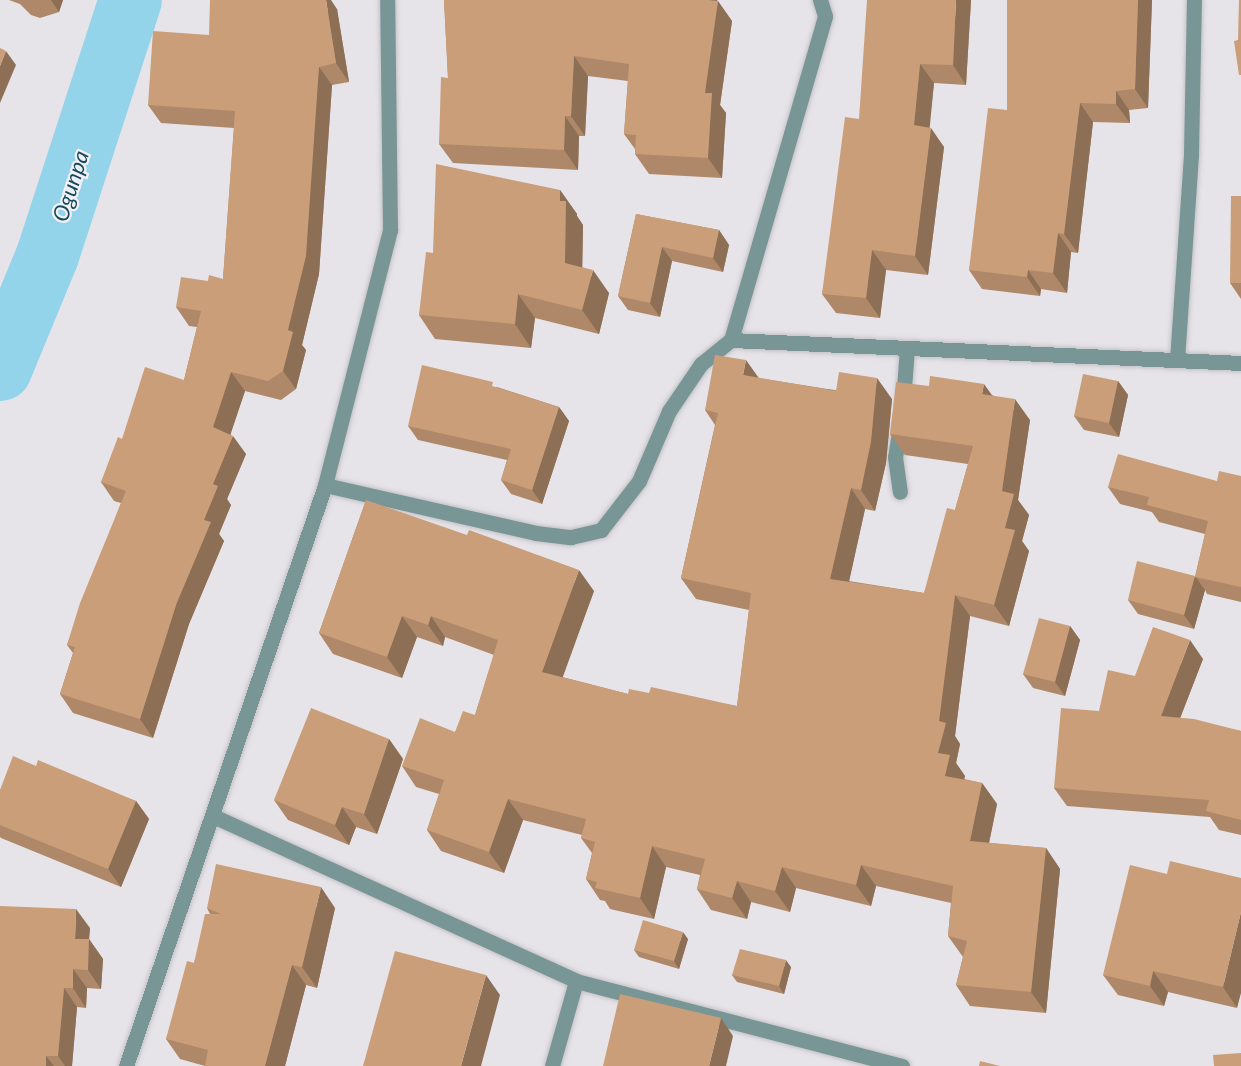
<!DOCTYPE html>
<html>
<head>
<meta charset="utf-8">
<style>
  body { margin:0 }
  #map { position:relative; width:1241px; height:1066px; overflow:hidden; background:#e6e4e9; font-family:Lato,sans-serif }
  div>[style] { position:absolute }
  .river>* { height:63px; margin:-31.5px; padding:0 31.5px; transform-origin:31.5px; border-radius:31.5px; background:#94d4eb }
  .roads { filter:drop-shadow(0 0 2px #c4c2c6) drop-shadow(0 0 2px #c4c2c6) }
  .minor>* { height:15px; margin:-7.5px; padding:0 7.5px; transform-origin:7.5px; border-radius:7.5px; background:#799697 }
  .wall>* { inset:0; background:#ae8868 }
  .shaded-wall>* { inset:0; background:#8d6f55 }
  .building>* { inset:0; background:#ca9e79 }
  span { translate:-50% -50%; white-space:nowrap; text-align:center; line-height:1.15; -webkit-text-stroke:4.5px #f3f1f6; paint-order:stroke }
  .water-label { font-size:22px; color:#164c5d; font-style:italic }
</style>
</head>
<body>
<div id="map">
  <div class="river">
    <div style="left:0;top:369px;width:123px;rotate:-67.6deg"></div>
    <div style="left:47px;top:255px;width:268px;rotate:-72deg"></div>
  </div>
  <div class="roads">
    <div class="minor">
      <div style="left:731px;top:340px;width:511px;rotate:2.58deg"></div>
      <div style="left:1177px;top:360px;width:206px;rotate:-86.1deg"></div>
      <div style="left:1191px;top:154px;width:154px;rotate:-88.9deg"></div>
      <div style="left:903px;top:402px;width:54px;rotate:-85.8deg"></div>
      <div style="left:900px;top:426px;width:31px;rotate:99deg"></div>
      <div style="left:895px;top:457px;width:35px;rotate:82deg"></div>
      <div style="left:325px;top:485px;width:216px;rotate:12.8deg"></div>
      <div style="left:536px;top:533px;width:35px;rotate:7deg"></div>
      <div style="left:571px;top:537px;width:31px;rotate:-13deg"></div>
      <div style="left:601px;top:530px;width:62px;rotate:-52.2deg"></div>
      <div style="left:639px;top:481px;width:76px;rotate:-66.8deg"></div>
      <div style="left:669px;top:411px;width:57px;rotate:-55.8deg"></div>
      <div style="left:701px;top:364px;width:38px;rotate:-39deg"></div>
      <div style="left:731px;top:340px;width:337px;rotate:-73.8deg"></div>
      <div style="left:825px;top:16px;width:17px;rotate:-107deg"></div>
      <div style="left:213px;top:816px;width:399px;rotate:24.4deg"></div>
      <div style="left:576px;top:981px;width:337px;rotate:14.6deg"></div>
      <div style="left:126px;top:1066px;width:614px;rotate:-71.09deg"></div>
      <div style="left:325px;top:485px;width:263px;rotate:-75.7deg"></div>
      <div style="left:390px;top:230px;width:230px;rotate:-90.7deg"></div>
      <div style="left:552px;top:1066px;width:88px;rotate:-74.2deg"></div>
    </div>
  </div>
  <div class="wall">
    <div style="clip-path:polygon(9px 0,63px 0,59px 12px,40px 18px,31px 15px,20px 4px)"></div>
    <div style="clip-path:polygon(444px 0,717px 0,732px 21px,720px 105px,726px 113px,722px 178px,649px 174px,635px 154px,635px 149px,624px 134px,628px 81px,588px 76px,585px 136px,579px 136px,578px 170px,453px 163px,439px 144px,448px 78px)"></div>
    <div style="clip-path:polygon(971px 0,966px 85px,934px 83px,929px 127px,944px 147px,928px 275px,886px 270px,880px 318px,836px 313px,822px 294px,859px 119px)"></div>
    <div style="clip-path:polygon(1007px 0,1152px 0,1148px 108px,1129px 110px,1130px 123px,1093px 122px,1078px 253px,1071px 252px,1067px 293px,1041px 289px,1040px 296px,982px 289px,969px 270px,1007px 110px)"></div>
    <div style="clip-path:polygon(337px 9px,349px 82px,332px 85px,319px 274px,302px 345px,306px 350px,296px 389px,281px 400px,245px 391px,230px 434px,246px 454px,227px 499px,231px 505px,219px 534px,224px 541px,189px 624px,153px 738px,73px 713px,60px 694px,73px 653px,67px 645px,121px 503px,114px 501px,101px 482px,122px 439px,184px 380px,197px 327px,189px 326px,176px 307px,208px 281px,223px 279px,234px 128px,161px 123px,148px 105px,209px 35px)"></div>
    <div style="clip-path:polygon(560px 190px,577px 214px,577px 216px,583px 225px,582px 267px,609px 293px,599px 334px,535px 318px,531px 348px,435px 339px,419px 315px,433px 253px)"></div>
    <div style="clip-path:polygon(1241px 196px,1241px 299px,1230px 283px)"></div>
    <div style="clip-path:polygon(636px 214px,719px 230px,729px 245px,723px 272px,672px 261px,660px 317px,628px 310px,618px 296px)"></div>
    <div style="clip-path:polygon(758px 378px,892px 399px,886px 463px,875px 511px,865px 509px,849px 581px,924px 593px,955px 510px,968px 464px,905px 455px,890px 434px,992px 395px,1030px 420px,1018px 500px,1029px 515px,1022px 541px,1029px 551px,1009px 626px,970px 616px,955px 736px,960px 744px,956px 763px,965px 776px,964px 779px,982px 783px,997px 804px,989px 843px,1046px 848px,1060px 869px,1046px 1013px,970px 1006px,956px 985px,963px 957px,948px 936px,951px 903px,876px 886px,871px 906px,796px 888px,790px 912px,751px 902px,747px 919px,711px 910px,697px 889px,700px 875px,666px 867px,654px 919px,610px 909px,605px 901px,600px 900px,586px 879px,592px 853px,581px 838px,582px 835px,523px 820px,504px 873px,441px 851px,427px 830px,439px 794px,416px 787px,402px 766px,455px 732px,475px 715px,494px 655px,445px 637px,443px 646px,417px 637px,402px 678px,333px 654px,319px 633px,366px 500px,594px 591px,562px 677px,628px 694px,649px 693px,737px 706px,749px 610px,696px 599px,681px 578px,715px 425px,705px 410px)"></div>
    <div style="clip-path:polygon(1118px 381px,1128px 395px,1119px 437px,1084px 430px,1074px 416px)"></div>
    <div style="clip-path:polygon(497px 387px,559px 407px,569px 421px,542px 504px,511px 494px,501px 480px,507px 460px,418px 440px,408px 426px)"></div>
    <div style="clip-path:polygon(1241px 476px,1241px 602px,1207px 594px,1205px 590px,1194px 629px,1138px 614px,1128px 600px,1195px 577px,1205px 534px,1159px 522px,1152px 512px,1120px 504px,1108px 487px,1217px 481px)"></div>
    <div style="clip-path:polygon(1070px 626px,1080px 640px,1065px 696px,1033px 688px,1023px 674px)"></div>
    <div style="clip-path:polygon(1203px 659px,1180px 718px,1241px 731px,1241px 835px,1219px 830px,1210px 817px,1067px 806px,1054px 788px,1099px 711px,1135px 676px)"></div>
    <div style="clip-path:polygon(389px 739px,403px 759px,377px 834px,356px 827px,349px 845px,288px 820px,274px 800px)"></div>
    <div style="clip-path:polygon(36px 766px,136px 801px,149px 819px,121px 887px,1px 838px,0 837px,0 790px)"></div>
    <div style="clip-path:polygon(1167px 874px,1237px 1008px,1168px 992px,1164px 1006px,1118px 995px,1103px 975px)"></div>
    <div style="clip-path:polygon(207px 908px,335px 908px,317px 988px,306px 985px,285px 1066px,205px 1066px,180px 1059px,166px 1039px,194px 963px,210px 914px)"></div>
    <div style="clip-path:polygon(90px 928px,89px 939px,103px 959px,101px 989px,87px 988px,86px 1008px,77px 1007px,72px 1066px,0 1066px)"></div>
    <div style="clip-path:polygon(688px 939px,679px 969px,639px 957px,634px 950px)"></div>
    <div style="clip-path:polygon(791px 967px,784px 994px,737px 982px,732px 975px)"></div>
  </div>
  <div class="shaded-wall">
    <div style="clip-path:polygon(51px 0,63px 0,59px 12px)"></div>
    <div style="clip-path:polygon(326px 0,331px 0,337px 9px,349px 82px,336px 63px)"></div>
    <div style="clip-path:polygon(704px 0,717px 0,717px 7px,718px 1px,732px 21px,720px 105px,726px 113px,722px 178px,708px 158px,705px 93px)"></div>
    <div style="clip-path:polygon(956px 0,971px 0,966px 85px,953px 65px)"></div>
    <div style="clip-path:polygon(1138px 0,1152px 0,1148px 108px,1135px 89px)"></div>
    <div style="clip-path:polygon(6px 51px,16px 65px,0 103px,0 66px)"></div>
    <div style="clip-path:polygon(574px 56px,588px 76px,585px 136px,571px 116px)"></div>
    <div style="clip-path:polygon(920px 64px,934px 83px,928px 145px,914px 125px)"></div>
    <div style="clip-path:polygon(319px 67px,332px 85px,319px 274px,302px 345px,306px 350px,296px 389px,283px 371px)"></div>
    <div style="clip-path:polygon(1116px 91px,1129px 110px,1130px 123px,1116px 104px)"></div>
    <div style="clip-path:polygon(1080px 103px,1093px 122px,1078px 253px,1064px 234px)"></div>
    <div style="clip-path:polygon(565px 116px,579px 136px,578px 170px,564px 150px)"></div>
    <div style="clip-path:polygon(931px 128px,944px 147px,928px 275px,915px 256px)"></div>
    <div style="clip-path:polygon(560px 190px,577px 214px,577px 216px,583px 225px,582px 287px,565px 263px,560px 201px)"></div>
    <div style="clip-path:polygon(719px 230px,729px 245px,723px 272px,713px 258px)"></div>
    <div style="clip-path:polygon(1058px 233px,1071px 252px,1067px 293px,1053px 273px)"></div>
    <div style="clip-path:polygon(662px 247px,672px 261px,660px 317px,650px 303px)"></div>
    <div style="clip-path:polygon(872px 250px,886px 270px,880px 318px,866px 298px)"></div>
    <div style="clip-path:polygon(593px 270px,609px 293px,599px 334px,582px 310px)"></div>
    <div style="clip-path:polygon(1028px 270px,1041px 289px,1040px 296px,1027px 277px)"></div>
    <div style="clip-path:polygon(518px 294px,535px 318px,531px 348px,515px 324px)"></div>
    <div style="clip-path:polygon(746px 360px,761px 381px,743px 375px)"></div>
    <div style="clip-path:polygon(231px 372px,245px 391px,227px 445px,213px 427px)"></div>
    <div style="clip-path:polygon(877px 378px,892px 399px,886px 463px,875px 511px,861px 490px)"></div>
    <div style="clip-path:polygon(1118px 381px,1128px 395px,1119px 437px,1109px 423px)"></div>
    <div style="clip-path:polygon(984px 384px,999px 405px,982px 394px)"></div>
    <div style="clip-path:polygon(1015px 399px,1030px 420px,1018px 500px,1029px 515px,1022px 541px,1029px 551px,1009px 626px,994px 605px,1005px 528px,1002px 491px)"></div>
    <div style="clip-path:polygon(559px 407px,569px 421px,542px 504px,532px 490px)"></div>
    <div style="clip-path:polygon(233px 436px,246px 454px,227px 499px,231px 505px,219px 534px,224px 541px,189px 624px,153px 738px,140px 719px,176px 605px,204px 520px,213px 484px)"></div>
    <div style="clip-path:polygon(851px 488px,865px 509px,845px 600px,830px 579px)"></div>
    <div style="clip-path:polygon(579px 570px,594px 591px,557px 693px,542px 672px)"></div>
    <div style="clip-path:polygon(1195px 576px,1205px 590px,1194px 629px,1184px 615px)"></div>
    <div style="clip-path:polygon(955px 595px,970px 616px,955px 736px,960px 744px,956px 763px,965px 776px,960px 797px,945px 776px,938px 753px,939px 721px)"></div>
    <div style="clip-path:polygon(402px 616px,417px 637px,402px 678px,387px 657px)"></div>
    <div style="clip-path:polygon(431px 616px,445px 637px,443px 646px,428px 625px)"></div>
    <div style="clip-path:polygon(1070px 626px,1080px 640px,1065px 696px,1055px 682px)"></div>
    <div style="clip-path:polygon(1190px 640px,1203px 659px,1174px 734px,1161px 716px)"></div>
    <div style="clip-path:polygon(389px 739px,403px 759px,377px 834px,364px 814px)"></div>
    <div style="clip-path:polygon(982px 783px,997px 804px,985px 862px,970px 841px)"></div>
    <div style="clip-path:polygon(508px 799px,523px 820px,504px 873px,489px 852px)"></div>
    <div style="clip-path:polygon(136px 801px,149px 819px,121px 887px,108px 869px)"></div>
    <div style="clip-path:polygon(342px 807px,356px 827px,349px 845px,335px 825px)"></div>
    <div style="clip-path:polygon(652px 846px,666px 867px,654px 919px,640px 898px)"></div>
    <div style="clip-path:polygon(1046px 848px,1060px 869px,1046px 1013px,1031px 992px)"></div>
    <div style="clip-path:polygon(861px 865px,876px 886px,871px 906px,856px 885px)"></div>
    <div style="clip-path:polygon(782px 867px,796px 888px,790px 912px,775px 891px)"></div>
    <div style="clip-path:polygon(737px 881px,751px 902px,747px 919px,732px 898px)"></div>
    <div style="clip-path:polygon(321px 887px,335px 908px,317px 988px,302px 967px)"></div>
    <div style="clip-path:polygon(76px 909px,90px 928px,89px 940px,89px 939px,103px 959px,101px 989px,88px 970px,75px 939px)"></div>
    <div style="clip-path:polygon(1241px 912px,1241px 993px,1237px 1008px,1223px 987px)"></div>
    <div style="clip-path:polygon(683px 932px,688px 939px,679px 969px,674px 961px)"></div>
    <div style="clip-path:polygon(786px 960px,791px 967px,784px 994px,779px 986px)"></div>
    <div style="clip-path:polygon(292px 965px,306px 985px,285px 1066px,265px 1066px)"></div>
    <div style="clip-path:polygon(73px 969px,87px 988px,86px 1008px,73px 988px)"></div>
    <div style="clip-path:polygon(1153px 971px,1168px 992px,1164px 1006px,1150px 986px)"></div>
    <div style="clip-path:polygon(486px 975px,500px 995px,481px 1066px,461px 1066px)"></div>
    <div style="clip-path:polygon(64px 988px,77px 1007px,72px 1066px,65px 1066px,58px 1056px)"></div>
    <div style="clip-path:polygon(721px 1018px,733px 1036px,726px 1066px,709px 1066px)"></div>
    <div style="clip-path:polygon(46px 1056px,54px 1066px,46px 1066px)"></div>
  </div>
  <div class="building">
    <div style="clip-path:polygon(210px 0,326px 0,336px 63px,319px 67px,306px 256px,288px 330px,293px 332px,283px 371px,268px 381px,231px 372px,213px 427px,233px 436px,213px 484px,218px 486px,204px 520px,211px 522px,176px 605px,140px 719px,60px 694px,75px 647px,67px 645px,80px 603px,126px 491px,101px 482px,118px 437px,122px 439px,145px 367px,184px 380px,201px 311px,176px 307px,181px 277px,208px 281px,209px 275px,223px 279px,235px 111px,148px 105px,153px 31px,209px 35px)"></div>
    <div style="clip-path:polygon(444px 0,708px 0,718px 1px,705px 93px,712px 93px,708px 158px,635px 154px,636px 135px,624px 134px,629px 64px,574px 56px,571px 116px,565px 116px,564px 150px,439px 144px,441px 77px,448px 78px)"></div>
    <div style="clip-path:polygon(867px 0,956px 0,953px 65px,920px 64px,914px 125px,931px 128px,915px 256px,872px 250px,866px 298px,822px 294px,845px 117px,859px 119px)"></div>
    <div style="clip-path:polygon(1007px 0,1138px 0,1135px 89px,1116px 91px,1116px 104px,1080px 103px,1064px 234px,1058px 233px,1053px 273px,1028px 270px,1027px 277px,969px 270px,988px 108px,1007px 110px)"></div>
    <div style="clip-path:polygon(1239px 0,1241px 0,1241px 75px,1239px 75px,1234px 41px,1238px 40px)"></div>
    <div style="clip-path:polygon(0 48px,6px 51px,0 66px)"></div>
    <div style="clip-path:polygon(436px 164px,560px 190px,560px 201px,566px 201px,565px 263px,593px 270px,582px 310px,518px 294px,515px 324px,419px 315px,426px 252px,433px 253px)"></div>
    <div style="clip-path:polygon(1231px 196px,1241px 196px,1241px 283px,1230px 283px)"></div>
    <div style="clip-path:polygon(636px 214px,719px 230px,713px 258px,662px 247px,650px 303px,618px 296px)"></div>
    <div style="clip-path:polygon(715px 355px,746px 360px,743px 375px,836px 391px,839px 372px,877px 378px,871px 442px,861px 490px,851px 488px,830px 579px,924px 593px,947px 508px,955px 510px,973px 446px,890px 434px,896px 382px,929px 386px,930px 376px,984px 384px,982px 394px,1015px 399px,1002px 491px,1014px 494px,1005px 528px,1015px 530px,994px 605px,955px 595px,939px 721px,946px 723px,938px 753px,950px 755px,945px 776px,982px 783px,970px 841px,1046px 848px,1031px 992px,956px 985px,967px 941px,948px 936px,953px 886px,861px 865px,856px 885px,782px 867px,775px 891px,737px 881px,732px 898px,697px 889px,705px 859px,652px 846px,640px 898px,595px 888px,597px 882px,586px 879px,595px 842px,581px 838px,586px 819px,508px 799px,489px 852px,427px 830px,444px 780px,402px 766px,420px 718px,455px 732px,463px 711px,475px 715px,498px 640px,431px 616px,428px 625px,402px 616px,387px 657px,319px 633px,366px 500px,467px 535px,469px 530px,579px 570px,542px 672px,628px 694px,629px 689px,649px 693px,651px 687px,737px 706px,751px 593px,681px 578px,718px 413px,705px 410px)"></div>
    <div style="clip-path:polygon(422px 365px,493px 382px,492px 386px,559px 407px,532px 490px,501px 480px,511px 449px,408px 426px)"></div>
    <div style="clip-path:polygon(1083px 374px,1118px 381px,1109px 423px,1074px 416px)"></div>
    <div style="clip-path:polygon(1118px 454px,1217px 481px,1219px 471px,1241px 476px,1241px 587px,1195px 577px,1208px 521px,1147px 505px,1149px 497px,1108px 487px)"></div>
    <div style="clip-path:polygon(1137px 561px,1195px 576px,1184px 615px,1128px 600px)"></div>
    <div style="clip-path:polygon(1039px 618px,1070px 626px,1055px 682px,1023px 674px)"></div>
    <div style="clip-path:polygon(1153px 627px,1190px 640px,1161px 716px,1194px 719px,1241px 731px,1241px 820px,1206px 811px,1209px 800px,1054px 788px,1061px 708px,1099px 711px,1108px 670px,1135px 676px)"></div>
    <div style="clip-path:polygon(311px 708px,389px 739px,364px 814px,342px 807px,335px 825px,274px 800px)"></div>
    <div style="clip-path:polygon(13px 756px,36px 766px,38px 760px,136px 801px,108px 869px,0 825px,0 790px)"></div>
    <div style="clip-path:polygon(1170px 861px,1241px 878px,1241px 912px,1223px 987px,1153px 971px,1150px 986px,1103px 975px,1130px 865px,1167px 874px)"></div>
    <div style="clip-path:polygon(216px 864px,321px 887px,302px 967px,292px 965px,265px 1066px,205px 1066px,208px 1050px,166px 1039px,187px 961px,194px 963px,205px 914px,221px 914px,207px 908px)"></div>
    <div style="clip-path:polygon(0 906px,76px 909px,75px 939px,89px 939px,88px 970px,73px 969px,73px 988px,64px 988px,58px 1056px,46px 1056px,46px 1066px,0 1066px)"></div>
    <div style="clip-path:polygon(643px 920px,683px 932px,674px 961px,634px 950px)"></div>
    <div style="clip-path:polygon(740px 949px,786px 960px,779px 986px,732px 975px)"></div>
    <div style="clip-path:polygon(395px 951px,486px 975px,461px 1066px,363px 1066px)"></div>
    <div style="clip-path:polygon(620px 994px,721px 1018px,709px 1066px,603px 1066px)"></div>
    <div style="clip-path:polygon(1241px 1053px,1241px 1066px,1214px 1066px,1213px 1055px)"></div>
    <div style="clip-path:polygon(980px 1061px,1000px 1066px,979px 1066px)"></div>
  </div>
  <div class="water-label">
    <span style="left:70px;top:186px;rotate:-72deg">Ogunpa</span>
  </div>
</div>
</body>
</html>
